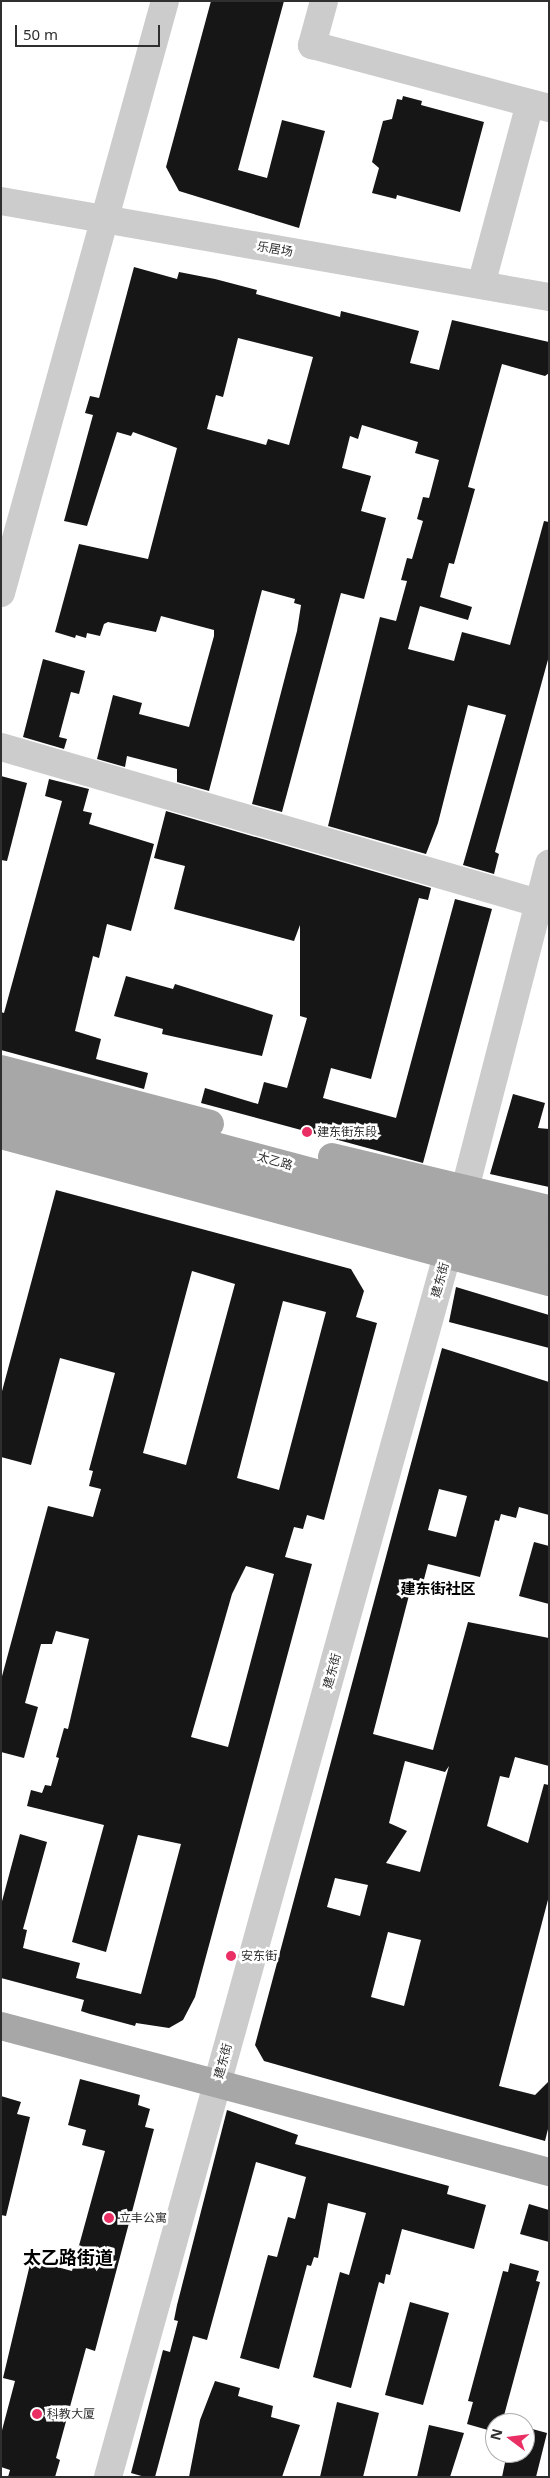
<!DOCTYPE html>
<html>
<head>
<meta charset="utf-8">
<style>
  body { margin:0 }
  #map { position:relative; width:550px; height:2478px; overflow:hidden; background:#fff; font-family:"Noto Sans","Noto Sans SC",sans-serif }
  div>[style] { position:absolute }
  .building>* { inset:0; background:#161616 }
  .minor>* { height:28px; margin:-14px; padding:0 14px; transform-origin:14px; border-radius:14px; background:#ccc }
  .major>* { height:28px; margin:-14px; padding:0 14px; transform-origin:14px; border-radius:14px; background:#a7a7a7 }
  .dots>* { width:14px; height:14px; translate:-50% -50%; box-sizing:border-box; border:2px solid #fff; border-radius:50% }
  span { translate:-50% -50%; white-space:nowrap; text-align:center; line-height:1.15; -webkit-text-stroke:5px #fff; paint-order:stroke }
  .street-label { font-size:12px; color:#2f2f2f }
  .poi-label { font-size:12px; color:#2f2f2f }
  .left { translate:0 -50%; text-align:left }
  .quarter-label { font-size:15px; color:#000; font-weight:700 }
  .district-label { font-size:18px; color:#000; font-weight:700 }
  .frame { position:absolute; inset:0; border:2px solid #2f2f2f; pointer-events:none }
  .north { position:absolute; left:485px; top:2413px; width:50px; height:50px; box-sizing:border-box; background:#fff; border:1px solid #acacac; border-radius:50%; rotate:285deg; font-size:14px; font-weight:700; line-height:20px; text-align:center; color:#2f2f2f }
  .north::after { content:''; display:block; margin:auto; width:18px; height:22px; background:#e92f64; clip-path:polygon(50% 0,100% 100%,50% 72%,0 100%) }
  .scale { position:absolute; left:15px; top:25px; width:145px; height:22px; box-sizing:border-box; border:2px solid #2f2f2f; border-top:0; padding-left:6px; font-size:15px; line-height:18px; white-space:nowrap; color:#2f2f2f; -webkit-text-stroke:4px #fff; paint-order:stroke }
</style>
</head>
<body>
<div id="map">
  <div class="building">
    <div style="clip-path:polygon(211px 1px,284px 1px,238px 170px,267px 178px,282px 120px,325px 131px,299px 228px,179px 191px,166px 167px)"></div>
    <div style="clip-path:polygon(403px 96px,422px 101px,421px 105px,484px 122px,460px 212px,397px 195px,396px 199px,372px 193px,379px 168px,372px 162px,383px 121px,392px 119px,397px 99px,402px 100px)"></div>
    <div style="clip-path:polygon(evenodd,134px 267px,177px 279px,179px 272px,215px 279px,257px 290px,256px 294px,340px 317px,341px 311px,419px 331px,410px 363px,439px 370px,452px 320px,549px 342px,549px 373px,545px 376px,502px 364px,468px 487px,475px 489px,454px 564px,449px 563px,440px 597px,472px 607px,468px 620px,420px 606px,408px 649px,454px 661px,462px 632px,510px 645px,544px 521px,549px 522px,549px 656px,495px 852px,499px 854px,494px 874px,463px 865px,506px 715px,468px 705px,438px 823px,426px 854px,328px 826px,380px 617px,396px 621px,407px 581px,401px 580px,407px 558px,412px 559px,423px 521px,417px 519px,423px 497px,429px 498px,439px 460px,415px 453px,418px 442px,362px 425px,358px 439px,350px 436px,342px 468px,371px 476px,361px 511px,386px 518px,364px 599px,341px 593px,282px 812px,252px 804px,297px 631px,301px 605px,294px 603px,295px 599px,262px 590px,209px 791px,177px 782px,177px 769px,127px 756px,125px 767px,97px 759px,113px 695px,142px 703px,139px 714px,189px 727px,214px 636px,214px 630px,161px 616px,156px 632px,108px 622px,104px 624px,100px 636px,87px 633px,86px 638px,76px 635px,75px 638px,55px 632px,79px 544px,148px 559px,177px 448px,133px 432px,131px 436px,117px 432px,87px 526px,64px 521px,93px 415px,85px 413px,90px 396px,99px 398px,134px 267px,238px 338px,313px 357px,289px 445px,268px 439px,266px 445px,207px 429px,216px 395px,223px 397px,238px 338px)"></div>
    <div style="clip-path:polygon(43px 659px,85px 671px,79px 694px,71px 692px,59px 737px,67px 739px,64px 749px,23px 737px)"></div>
    <div style="clip-path:polygon(1px 776px,27px 783px,7px 861px,1px 860px)"></div>
    <div style="clip-path:polygon(49px 779px,89px 789px,83px 811px,92px 813px,89px 824px,154px 844px,131px 931px,107px 924px,99px 958px,93px 956px,75px 1031px,101px 1039px,96px 1059px,148px 1073px,144px 1089px,1px 1050px,1px 1012px,4px 1013px,62px 801px,45px 796px)"></div>
    <div style="clip-path:polygon(166px 811px,431px 888px,428px 900px,419px 898px,371px 1079px,331px 1068px,323px 1098px,396px 1118px,455px 899px,492px 909px,423px 1163px,201px 1103px,205px 1088px,258px 1104px,264px 1082px,287px 1088px,307px 1018px,300px 1016px,300px 925px,294px 941px,174px 909px,185px 866px,154px 858px)"></div>
    <div style="clip-path:polygon(126px 976px,173px 989px,175px 984px,273px 1015px,262px 1056px,162px 1034px,163px 1029px,114px 1016px)"></div>
    <div style="clip-path:polygon(513px 1094px,545px 1103px,538px 1128px,549px 1129px,549px 1187px,490px 1174px)"></div>
    <div style="clip-path:polygon(evenodd,56px 1190px,351px 1269px,364px 1291px,356px 1317px,377px 1323px,324px 1520px,307px 1515px,303px 1529px,294px 1527px,285px 1557px,312px 1564px,195px 1997px,183px 2020px,169px 2028px,136px 2023px,135px 2026px,90px 2014px,81px 2011px,84px 2000px,1px 1978px,1px 1905px,20px 1834px,47px 1842px,23px 1929px,27px 1930px,23px 1948px,80px 1963px,76px 1978px,141px 1994px,181px 1844px,138px 1835px,106px 1952px,72px 1942px,104px 1825px,27px 1806px,31px 1790px,42px 1793px,45px 1785px,51px 1786px,59px 1758px,56px 1757px,64px 1728px,68px 1729px,89px 1639px,56px 1631px,52px 1644px,41px 1644px,25px 1703px,38px 1707px,24px 1758px,1px 1752px,1px 1680px,48px 1506px,93px 1517px,101px 1489px,89px 1486px,93px 1471px,89px 1470px,115px 1373px,60px 1358px,31px 1465px,1px 1457px,1px 1395px,56px 1190px,192px 1271px,235px 1284px,186px 1465px,143px 1453px,192px 1271px,56px 1190px,283px 1301px,326px 1312px,279px 1490px,237px 1478px,283px 1301px,56px 1190px,246px 1566px,274px 1574px,228px 1747px,191px 1737px,232px 1594px,246px 1566px)"></div>
    <div style="clip-path:polygon(456px 1287px,549px 1315px,549px 1348px,449px 1322px)"></div>
    <div style="clip-path:polygon(evenodd,442px 1348px,549px 1382px,549px 1515px,519px 1507px,516px 1518px,501px 1514px,499px 1521px,495px 1520px,480px 1577px,428px 1564px,423px 1583px,413px 1580px,373px 1734px,433px 1750px,468px 1622px,549px 1638px,549px 1766px,515px 1757px,509px 1778px,500px 1776px,487px 1826px,528px 1843px,544px 1784px,549px 1785px,549px 1896px,499px 2086px,535px 2095px,549px 2081px,549px 2125px,545px 2141px,264px 2061px,255px 2045px,442px 1348px,439px 1489px,467px 1496px,456px 1537px,428px 1530px,439px 1489px,442px 1348px,405px 1761px,445px 1772px,449px 1766px,420px 1872px,386px 1863px,407px 1831px,389px 1823px,405px 1761px,442px 1348px,335px 1878px,368px 1885px,360px 1916px,327px 1907px,335px 1878px,442px 1348px,388px 1932px,421px 1940px,404px 2006px,371px 1997px,388px 1932px)"></div>
    <div style="clip-path:polygon(534px 1542px,549px 1546px,549px 1604px,519px 1596px)"></div>
    <div style="clip-path:polygon(80px 2079px,140px 2095px,138px 2105px,150px 2109px,145px 2127px,154px 2129px,95px 2351px,86px 2348px,56px 2458px,60px 2460px,55px 2477px,8px 2477px,10px 2470px,1px 2467px,1px 2434px,15px 2381px,3px 2378px,31px 2260px,72px 2271px,105px 2151px,82px 2145px,86px 2130px,68px 2125px)"></div>
    <div style="clip-path:polygon(1px 2096px,21px 2102px,17px 2114px,30px 2117px,6px 2216px,1px 2215px)"></div>
    <div style="clip-path:polygon(227px 2110px,298px 2135px,295px 2144px,449px 2186px,447px 2194px,486px 2205px,474px 2249px,402px 2229px,390px 2275px,386px 2274px,384px 2284px,379px 2282px,351px 2388px,313px 2377px,340px 2272px,349px 2275px,366px 2213px,328px 2203px,318px 2258px,314px 2257px,311px 2266px,307px 2265px,279px 2369px,240px 2358px,268px 2255px,277px 2257px,288px 2217px,295px 2219px,306px 2177px,256px 2162px,207px 2340px,193px 2336px,155px 2477px,145px 2477px,131px 2473px,163px 2350px,170px 2352px,178px 2321px,174px 2320px,177px 2305px)"></div>
    <div style="clip-path:polygon(529px 2204px,549px 2210px,549px 2242px,520px 2234px)"></div>
    <div style="clip-path:polygon(510px 2263px,539px 2271px,536px 2281px,540px 2282px,502px 2423px,495px 2423px,495px 2432px,467px 2424px,473px 2402px,468px 2401px,503px 2271px,508px 2272px)"></div>
    <div style="clip-path:polygon(410px 2302px,449px 2313px,423px 2405px,385px 2395px)"></div>
    <div style="clip-path:polygon(215px 2381px,240px 2388px,238px 2396px,273px 2406px,271px 2417px,300px 2425px,282px 2477px,189px 2477px,200px 2420px)"></div>
    <div style="clip-path:polygon(337px 2402px,379px 2413px,363px 2477px,320px 2477px)"></div>
    <div style="clip-path:polygon(429px 2425px,464px 2433px,450px 2477px,417px 2477px)"></div>
    <div style="clip-path:polygon(525px 2427px,547px 2433px,536px 2477px,502px 2477px,507px 2453px,525px 2453px)"></div>
  </div>
  <div class="minor">
    <div style="left:324px;top:1px;width:46px;rotate:105.3deg"></div>
    <div style="left:312px;top:45px;width:245px;rotate:14.9deg"></div>
    <div style="left:1px;top:201px;width:556px;rotate:9.94deg"></div>
    <div style="left:481px;top:285px;width:188px;rotate:-74.9deg"></div>
    <div style="left:1px;top:593px;width:614px;rotate:-74.52deg"></div>
    <div style="left:1px;top:747px;width:559px;rotate:16.2deg"></div>
    <div style="left:108px;top:2477px;width:1313px;rotate:-74.49deg"></div>
    <div style="left:459px;top:1212px;width:360px;rotate:-75.5deg"></div>
  </div>
  <div class="major">
    <div style="left:1px;top:1069px;width:216px;rotate:14.7deg"></div>
    <div style="left:1px;top:1089px;width:567px;rotate:14.92deg"></div>
    <div style="left:1px;top:1113px;width:567px;rotate:14.72deg"></div>
    <div style="left:1px;top:1135px;width:567px;rotate:15.02deg"></div>
    <div style="left:332px;top:1157px;width:223px;rotate:13.5deg"></div>
    <div style="left:1px;top:2026px;width:567px;rotate:14.92deg"></div>
  </div>
  <div class="dots">
    <div style="left:307px;top:1132px;background:#e92f64"></div>
    <div style="left:231px;top:1956px;background:#e92f64"></div>
    <div style="left:109px;top:2218px;background:#e92f64"></div>
    <div style="left:37px;top:2414px;background:#e92f64"></div>
  </div>
  <div class="street-label">
    <span style="left:275px;top:249px;rotate:10deg">乐居场</span>
    <span style="left:275px;top:1161px;rotate:16deg">太乙路</span>
    <span style="left:440px;top:1280px;rotate:-75deg">建东街</span>
    <span style="left:332px;top:1671px;rotate:-75deg">建东街</span>
    <span style="left:223px;top:2061px;rotate:-75deg">建东街</span>
  </div>
  <div class="poi-label">
    <span class="left" style="left:317px;top:1132px">建东街东段</span>
    <span class="left" style="left:241px;top:1956px">安东街</span>
    <span class="left" style="left:119px;top:2218px">立丰公寓</span>
    <span class="left" style="left:47px;top:2414px">科教大厦</span>
  </div>
  <div class="quarter-label">
    <span style="left:438px;top:1589px">建东街社区</span>
  </div>
  <div class="district-label">
    <span style="left:68px;top:2257px">太乙路街道</span>
  </div>
  <div class="frame"></div>
  <div class="north">N</div>
  <div class="scale">50 m</div>
</div>
</body>
</html>
